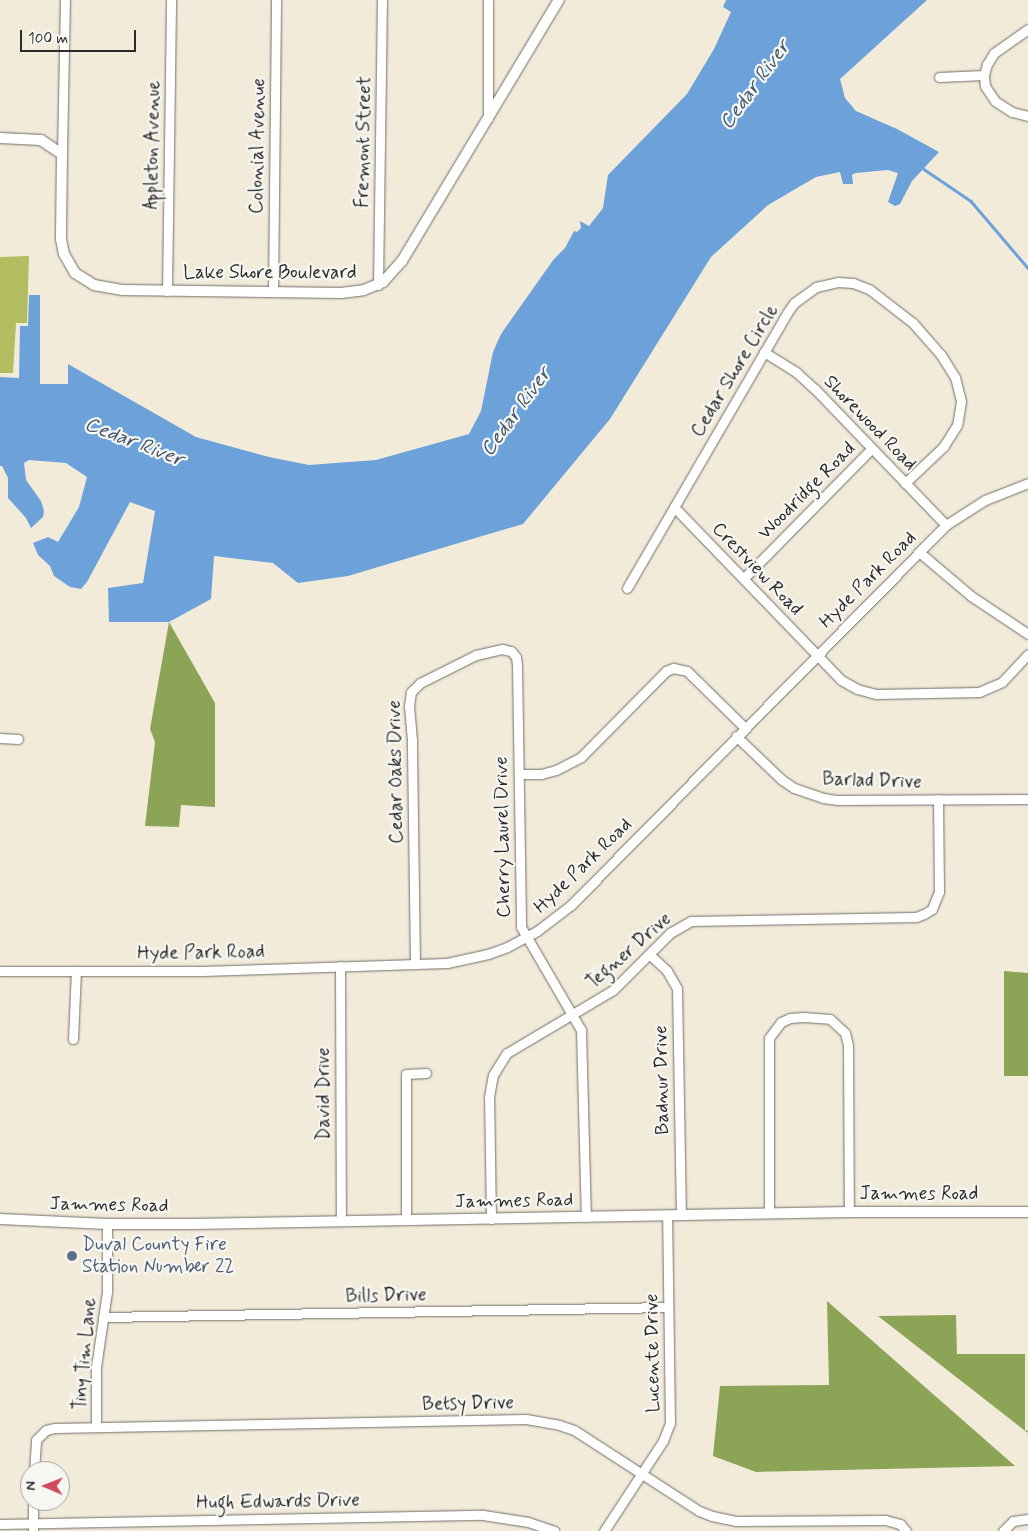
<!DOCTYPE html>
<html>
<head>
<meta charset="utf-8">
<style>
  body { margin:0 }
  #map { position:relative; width:1028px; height:1531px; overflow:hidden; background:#f3ebda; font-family:Mynerve,sans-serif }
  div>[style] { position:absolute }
  .green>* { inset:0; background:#b1bd5f }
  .forest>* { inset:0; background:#8ca456 }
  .water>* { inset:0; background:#6ca2d9 }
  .stream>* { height:2.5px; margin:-1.25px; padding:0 1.25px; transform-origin:1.25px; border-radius:1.25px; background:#6ca2d9 }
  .roads { filter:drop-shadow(0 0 1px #716e68) drop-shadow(0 0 1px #716e68) }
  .minor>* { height:9px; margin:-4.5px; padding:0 4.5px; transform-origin:4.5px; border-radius:4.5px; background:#fff }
  .tertiary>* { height:10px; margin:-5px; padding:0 5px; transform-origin:5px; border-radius:5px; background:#fff }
  .dots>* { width:14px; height:14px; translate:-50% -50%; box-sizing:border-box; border:2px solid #f6f6f2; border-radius:50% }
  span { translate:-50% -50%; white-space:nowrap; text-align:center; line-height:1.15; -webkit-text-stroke:4.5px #f6f6f2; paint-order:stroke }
  .street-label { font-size:19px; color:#2b2b2b }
  .service-label { font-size:19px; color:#4e5e75 }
  .left { translate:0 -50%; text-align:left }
  .water-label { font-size:20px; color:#425568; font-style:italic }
  .north { position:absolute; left:20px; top:1461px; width:50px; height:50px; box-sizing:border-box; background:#f6f6f2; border:1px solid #a5a5a2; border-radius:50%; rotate:271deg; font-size:14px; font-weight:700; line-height:20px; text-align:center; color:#2b2b2b }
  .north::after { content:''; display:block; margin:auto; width:18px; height:22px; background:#d1495b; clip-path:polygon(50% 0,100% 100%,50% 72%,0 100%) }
  .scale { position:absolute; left:20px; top:30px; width:116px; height:22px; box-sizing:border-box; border:2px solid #2b2b2b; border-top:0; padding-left:6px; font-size:15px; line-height:18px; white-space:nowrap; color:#2b2b2b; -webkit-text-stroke:4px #f6f6f2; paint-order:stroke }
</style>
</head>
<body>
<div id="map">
  <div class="green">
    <div style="clip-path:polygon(29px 256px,27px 323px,16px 323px,13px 373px,0 373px,0 257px)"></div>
  </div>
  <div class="forest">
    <div style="clip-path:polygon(169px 622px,215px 703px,215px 807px,181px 805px,179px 827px,145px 826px,155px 742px,150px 729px)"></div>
    <div style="clip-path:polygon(1004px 971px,1028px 973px,1028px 1076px,1004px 1076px)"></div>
    <div style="clip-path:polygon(827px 1301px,1015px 1466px,756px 1472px,713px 1456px,720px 1386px,829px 1385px)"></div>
    <div style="clip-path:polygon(956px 1315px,957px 1354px,1025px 1354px,1025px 1430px,1028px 1431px,1028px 1433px,878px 1316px)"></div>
  </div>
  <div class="water">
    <div style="clip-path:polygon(726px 0,927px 0,840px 79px,845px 98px,856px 111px,897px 129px,939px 152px,912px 181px,900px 204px,895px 206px,888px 202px,898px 173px,888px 170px,855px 173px,852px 175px,853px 184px,843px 184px,840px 172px,816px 177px,768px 205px,711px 257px,610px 419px,523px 524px,348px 576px,298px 583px,273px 563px,214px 556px,211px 599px,169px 622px,109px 622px,108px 588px,143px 583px,155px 511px,130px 502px,87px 582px,81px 589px,70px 587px,54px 576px,50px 566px,38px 555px,33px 543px,48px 537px,58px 542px,79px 507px,87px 477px,66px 463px,29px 460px,24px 463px,26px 480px,41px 501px,44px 511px,43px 517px,31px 528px,26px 518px,8px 498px,8px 478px,2px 466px,0 466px,0 377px,19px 378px,20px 326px,28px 326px,29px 295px,40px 295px,40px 384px,68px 384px,68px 364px,196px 437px,269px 457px,309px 465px,376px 460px,469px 434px,481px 411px,493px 352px,501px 334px,554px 259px,565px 248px,574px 231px,577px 232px,581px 228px,580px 221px,589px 226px,603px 208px,608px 175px,687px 94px,714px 49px,731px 12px,723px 7px)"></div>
  </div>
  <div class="stream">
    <div style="left:921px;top:167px;width:60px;rotate:34.2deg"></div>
    <div style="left:971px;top:201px;width:88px;rotate:49.6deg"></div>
  </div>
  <div class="roads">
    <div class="minor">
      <div style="left:1028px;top:29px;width:42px;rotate:144.8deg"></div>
      <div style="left:994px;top:53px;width:13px;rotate:122deg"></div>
      <div style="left:987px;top:64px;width:11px;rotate:105deg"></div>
      <div style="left:984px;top:75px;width:11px;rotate:85deg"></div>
      <div style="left:985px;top:86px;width:18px;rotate:56deg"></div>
      <div style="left:995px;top:101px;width:20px;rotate:33deg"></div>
      <div style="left:1012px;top:112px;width:16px;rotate:14deg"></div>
      <div style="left:939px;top:77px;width:45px;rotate:-2.5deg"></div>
      <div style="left:488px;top:118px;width:118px;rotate:-90deg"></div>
      <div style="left:62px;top:154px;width:154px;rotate:-88.9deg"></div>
      <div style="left:378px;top:285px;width:285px;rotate:-89.2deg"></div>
      <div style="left:167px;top:291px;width:291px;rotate:-89.2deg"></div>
      <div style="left:273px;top:292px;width:292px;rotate:-89.4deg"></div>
      <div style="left:764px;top:352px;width:39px;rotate:32deg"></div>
      <div style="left:797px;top:373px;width:24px;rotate:42deg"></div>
      <div style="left:815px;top:389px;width:189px;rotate:46.1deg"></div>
      <div style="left:674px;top:507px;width:240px;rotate:46deg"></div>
      <div style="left:841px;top:680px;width:18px;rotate:29deg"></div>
      <div style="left:857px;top:689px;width:20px;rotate:15deg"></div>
      <div style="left:876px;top:694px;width:103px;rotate:-1.1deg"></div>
      <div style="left:979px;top:692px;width:25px;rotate:-23deg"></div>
      <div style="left:1002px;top:682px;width:38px;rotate:-47deg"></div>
      <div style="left:919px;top:552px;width:68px;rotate:40.2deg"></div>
      <div style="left:971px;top:596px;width:69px;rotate:33.7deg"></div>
      <div style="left:744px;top:578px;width:182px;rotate:-45.4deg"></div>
      <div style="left:627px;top:588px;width:318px;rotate:-59.8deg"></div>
      <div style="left:787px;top:313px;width:12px;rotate:-55deg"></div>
      <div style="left:794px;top:303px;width:27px;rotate:-36deg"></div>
      <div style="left:816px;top:287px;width:23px;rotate:-13deg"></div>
      <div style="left:838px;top:282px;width:15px;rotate:4deg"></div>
      <div style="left:853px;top:283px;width:17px;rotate:21deg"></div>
      <div style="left:869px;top:289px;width:56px;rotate:37.7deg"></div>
      <div style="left:913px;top:323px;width:43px;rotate:48.8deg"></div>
      <div style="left:941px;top:355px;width:26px;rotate:58deg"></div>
      <div style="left:955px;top:377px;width:25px;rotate:76deg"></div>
      <div style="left:961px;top:401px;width:24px;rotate:99deg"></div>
      <div style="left:957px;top:425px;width:25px;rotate:122deg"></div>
      <div style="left:944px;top:446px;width:54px;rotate:136.5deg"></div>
      <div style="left:736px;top:736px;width:64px;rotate:43.7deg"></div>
      <div style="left:782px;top:780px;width:14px;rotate:34deg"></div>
      <div style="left:794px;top:788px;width:31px;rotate:19deg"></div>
      <div style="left:823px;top:798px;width:15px;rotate:8deg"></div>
      <div style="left:838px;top:800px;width:190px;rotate:-0.3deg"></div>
      <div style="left:0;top:738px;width:18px;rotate:3deg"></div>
      <div style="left:519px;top:774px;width:22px"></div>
      <div style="left:541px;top:774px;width:16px;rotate:-15deg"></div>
      <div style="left:556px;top:770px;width:28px;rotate:-27deg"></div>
      <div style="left:581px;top:757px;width:121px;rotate:-45.3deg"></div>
      <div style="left:666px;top:671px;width:8px;rotate:-23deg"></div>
      <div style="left:673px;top:668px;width:14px;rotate:12deg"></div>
      <div style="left:687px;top:671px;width:81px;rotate:44.5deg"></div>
      <div style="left:649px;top:954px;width:25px;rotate:43deg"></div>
      <div style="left:667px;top:971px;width:20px;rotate:60deg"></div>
      <div style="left:677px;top:988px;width:227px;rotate:89deg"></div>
      <div style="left:415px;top:964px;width:224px;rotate:-90.8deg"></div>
      <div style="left:412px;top:740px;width:34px;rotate:-95deg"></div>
      <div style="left:409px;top:706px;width:14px;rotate:-82deg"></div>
      <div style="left:411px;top:692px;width:13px;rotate:-45deg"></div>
      <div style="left:420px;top:683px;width:63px;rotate:-26.6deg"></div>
      <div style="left:476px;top:655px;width:27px;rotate:-13deg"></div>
      <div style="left:502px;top:649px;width:9px;rotate:13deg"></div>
      <div style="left:511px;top:651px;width:8px;rotate:50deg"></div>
      <div style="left:516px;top:657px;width:8px;rotate:83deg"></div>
      <div style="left:517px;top:665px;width:262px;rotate:89.1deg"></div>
      <div style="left:521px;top:927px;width:119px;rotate:59.8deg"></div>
      <div style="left:581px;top:1030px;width:187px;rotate:88.5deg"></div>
      <div style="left:340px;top:966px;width:255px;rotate:89.8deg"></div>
      <div style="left:0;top:971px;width:203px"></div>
      <div style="left:203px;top:971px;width:244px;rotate:-1.9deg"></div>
      <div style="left:447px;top:963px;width:42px;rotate:-12.4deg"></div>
      <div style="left:488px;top:954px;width:20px;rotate:-20deg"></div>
      <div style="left:507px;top:947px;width:34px;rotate:-28deg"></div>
      <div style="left:537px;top:931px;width:43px;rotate:-37.4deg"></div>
      <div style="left:571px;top:905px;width:534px;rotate:-45.38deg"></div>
      <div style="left:946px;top:525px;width:46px;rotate:-32.7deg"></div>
      <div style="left:985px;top:500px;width:46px;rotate:-21.6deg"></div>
      <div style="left:73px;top:1039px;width:68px;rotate:-87.5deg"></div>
      <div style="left:769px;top:1213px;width:175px;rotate:-90deg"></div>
      <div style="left:769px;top:1038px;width:20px;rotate:-53deg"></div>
      <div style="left:781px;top:1022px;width:10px;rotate:-24deg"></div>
      <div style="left:790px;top:1018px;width:13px;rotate:-4deg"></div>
      <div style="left:803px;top:1017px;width:27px;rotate:4deg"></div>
      <div style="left:830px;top:1019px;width:21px;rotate:43deg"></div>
      <div style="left:845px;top:1033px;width:12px;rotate:76deg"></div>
      <div style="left:848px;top:1045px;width:167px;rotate:89.7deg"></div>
      <div style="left:491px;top:1219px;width:122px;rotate:-90.9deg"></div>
      <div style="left:489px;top:1097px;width:22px;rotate:-80deg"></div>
      <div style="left:493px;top:1075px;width:26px;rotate:-58deg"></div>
      <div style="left:507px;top:1053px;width:123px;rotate:-30.7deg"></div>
      <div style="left:613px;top:990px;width:81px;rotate:-45deg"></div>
      <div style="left:670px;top:933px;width:24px;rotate:-30deg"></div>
      <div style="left:691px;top:921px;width:225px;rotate:-1deg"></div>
      <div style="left:916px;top:917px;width:9px;rotate:-21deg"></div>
      <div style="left:924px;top:914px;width:9px;rotate:-32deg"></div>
      <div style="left:932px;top:909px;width:18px;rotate:-68deg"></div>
      <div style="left:939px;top:892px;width:93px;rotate:-90.6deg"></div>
      <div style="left:406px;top:1220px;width:146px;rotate:-90deg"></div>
      <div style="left:406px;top:1074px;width:20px;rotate:-3deg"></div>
      <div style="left:103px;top:1317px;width:565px;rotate:-1.01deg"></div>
      <div style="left:96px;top:1427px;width:60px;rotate:-90deg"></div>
      <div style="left:96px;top:1367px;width:76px;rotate:-81.7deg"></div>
      <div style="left:107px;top:1292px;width:68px;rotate:-90deg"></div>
      <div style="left:34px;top:1471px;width:31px;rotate:-86deg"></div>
      <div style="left:36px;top:1440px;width:14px;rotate:-45deg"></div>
      <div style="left:46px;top:1430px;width:9px;rotate:-13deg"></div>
      <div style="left:55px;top:1428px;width:471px;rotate:-1.1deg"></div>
      <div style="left:526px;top:1419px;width:34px;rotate:10deg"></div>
      <div style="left:559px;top:1425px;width:16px;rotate:18deg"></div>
      <div style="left:574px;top:1430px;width:149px;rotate:32.9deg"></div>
      <div style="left:699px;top:1511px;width:14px;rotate:21deg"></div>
      <div style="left:712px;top:1516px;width:25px;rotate:12deg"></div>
      <div style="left:736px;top:1521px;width:149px;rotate:-0.4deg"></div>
      <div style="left:885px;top:1520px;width:16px;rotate:15deg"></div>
      <div style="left:900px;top:1524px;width:9px;rotate:49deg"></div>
      <div style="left:0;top:1524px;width:483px;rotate:-1.1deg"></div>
      <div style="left:483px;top:1515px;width:46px;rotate:8.8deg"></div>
      <div style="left:528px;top:1522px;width:28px;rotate:19deg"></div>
      <div style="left:33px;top:1531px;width:30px;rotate:-90deg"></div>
      <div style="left:604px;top:1531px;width:108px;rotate:-56.8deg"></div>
      <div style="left:663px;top:1441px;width:19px;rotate:-69deg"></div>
      <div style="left:670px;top:1423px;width:208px;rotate:-90.8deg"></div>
      <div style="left:1003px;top:1531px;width:14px;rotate:-45deg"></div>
      <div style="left:1013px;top:1521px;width:15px;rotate:-8deg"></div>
    </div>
    <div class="tertiary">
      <div style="left:0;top:138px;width:41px;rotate:2.8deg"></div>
      <div style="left:41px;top:140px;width:25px;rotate:34deg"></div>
      <div style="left:62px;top:154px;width:85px;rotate:90.7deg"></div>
      <div style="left:61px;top:239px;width:15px;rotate:79deg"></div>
      <div style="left:64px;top:254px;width:22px;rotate:60deg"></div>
      <div style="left:75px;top:273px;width:22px;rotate:32deg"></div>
      <div style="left:94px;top:285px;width:28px;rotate:10deg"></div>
      <div style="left:122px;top:290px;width:219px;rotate:0.8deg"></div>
      <div style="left:341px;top:293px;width:23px;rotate:-7deg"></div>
      <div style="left:364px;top:290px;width:21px;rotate:-23deg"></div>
      <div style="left:383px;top:282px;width:28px;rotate:-48deg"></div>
      <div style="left:402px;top:261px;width:305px;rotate:-59deg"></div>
      <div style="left:0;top:1219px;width:107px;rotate:2.7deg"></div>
      <div style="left:107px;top:1224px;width:86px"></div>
      <div style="left:193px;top:1224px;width:656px;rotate:-1.05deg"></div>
      <div style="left:849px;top:1212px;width:179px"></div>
    </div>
  </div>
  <div class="dots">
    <div style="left:72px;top:1256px;background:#5c6f8a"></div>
  </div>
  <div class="street-label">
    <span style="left:364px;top:142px;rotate:-89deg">Fremont Street</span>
    <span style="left:153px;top:145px;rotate:-89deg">Appleton Avenue</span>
    <span style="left:258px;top:146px;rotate:-89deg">Colonial Avenue</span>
    <span style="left:270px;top:273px">Lake Shore Boulevard</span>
    <span style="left:735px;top:371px;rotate:-59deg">Cedar Shore Circle</span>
    <span style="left:870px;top:423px;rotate:46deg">Shorewood Road</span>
    <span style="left:807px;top:491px;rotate:-45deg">Woodridge Road</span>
    <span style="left:757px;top:569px;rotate:46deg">Crestview Road</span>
    <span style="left:868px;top:580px;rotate:-45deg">Hyde Park Road</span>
    <span style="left:396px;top:772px;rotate:-91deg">Cedar Oaks Drive</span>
    <span style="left:872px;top:781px;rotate:2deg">Barlad Drive</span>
    <span style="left:503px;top:837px;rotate:-91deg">Cherry Laurel Drive</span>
    <span style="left:583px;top:866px;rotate:-44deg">Hyde Park Road</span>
    <span style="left:629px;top:951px;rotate:-41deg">Tegner Drive</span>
    <span style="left:201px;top:953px;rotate:-1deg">Hyde Park Road</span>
    <span style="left:662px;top:1080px;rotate:-91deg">Badnur Drive</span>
    <span style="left:324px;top:1094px;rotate:-90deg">David Drive</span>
    <span style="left:919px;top:1194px">Jammes Road</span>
    <span style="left:514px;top:1201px;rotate:-1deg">Jammes Road</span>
    <span style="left:109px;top:1205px;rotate:1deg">Jammes Road</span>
    <span style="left:386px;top:1296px;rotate:-1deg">Bills Drive</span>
    <span style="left:653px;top:1353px;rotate:-91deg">Lucente Drive</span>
    <span style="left:85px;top:1354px;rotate:-85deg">Tiny Tim Lane</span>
    <span style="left:468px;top:1404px;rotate:-1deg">Betsy Drive</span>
    <span style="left:278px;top:1502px;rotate:-1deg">Hugh Edwards Drive</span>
  </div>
  <div class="service-label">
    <span class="left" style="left:82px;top:1256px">Duval County Fire<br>Station Number 22</span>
  </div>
  <div class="water-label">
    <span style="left:755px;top:85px;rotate:-54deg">Cedar River</span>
    <span style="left:516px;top:412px;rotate:-54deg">Cedar River</span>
    <span style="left:134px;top:442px;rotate:21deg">Cedar River</span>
  </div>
  <div class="north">N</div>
  <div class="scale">100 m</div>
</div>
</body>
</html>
